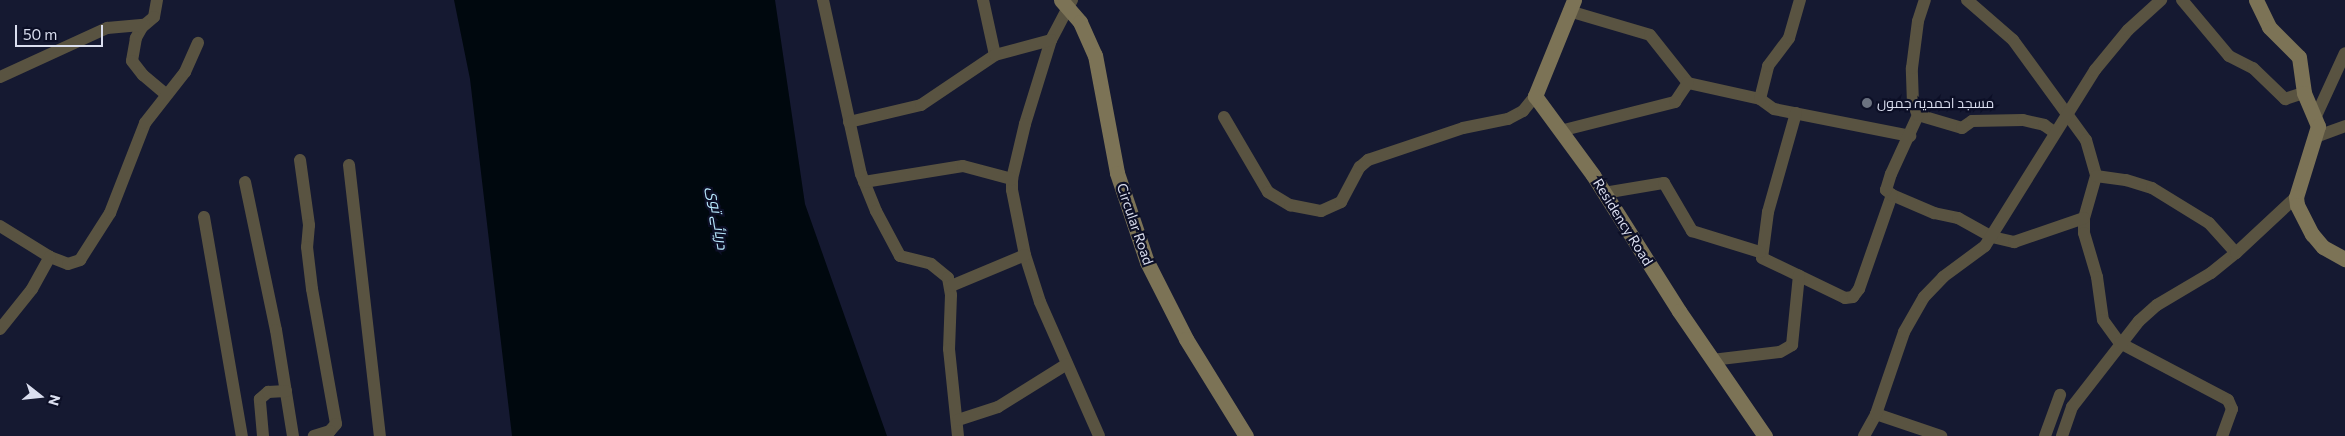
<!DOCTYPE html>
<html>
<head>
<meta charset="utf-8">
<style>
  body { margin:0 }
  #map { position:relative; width:2345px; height:436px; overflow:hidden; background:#151931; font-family:Commissioner,Cairo,sans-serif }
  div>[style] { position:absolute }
  .water>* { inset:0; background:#00080e }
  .street>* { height:12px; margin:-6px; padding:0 6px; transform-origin:6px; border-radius:6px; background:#595341 }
  .secondary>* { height:15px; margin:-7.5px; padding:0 7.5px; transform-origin:7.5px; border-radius:7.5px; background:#7c7356 }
  .dots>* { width:14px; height:14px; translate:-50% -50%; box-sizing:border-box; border:2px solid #0c0f26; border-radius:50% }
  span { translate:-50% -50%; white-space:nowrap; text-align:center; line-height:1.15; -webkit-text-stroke:4.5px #0c0f26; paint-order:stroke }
  .poi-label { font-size:14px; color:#dadeef }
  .left { translate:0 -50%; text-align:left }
  .street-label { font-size:14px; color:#dadeef }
  .water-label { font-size:15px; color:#b7e7fc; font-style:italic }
  .north { position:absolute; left:15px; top:371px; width:50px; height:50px; -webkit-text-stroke:4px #0c0f26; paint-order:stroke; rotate:106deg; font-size:14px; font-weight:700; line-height:20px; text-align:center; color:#dadeef }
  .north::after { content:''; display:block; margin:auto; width:18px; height:22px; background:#dadeef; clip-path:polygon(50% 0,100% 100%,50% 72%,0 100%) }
  .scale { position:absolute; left:15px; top:25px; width:88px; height:22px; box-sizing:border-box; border:2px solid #dadeef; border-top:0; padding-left:6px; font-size:15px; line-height:18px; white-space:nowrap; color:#dadeef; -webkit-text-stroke:4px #0c0f26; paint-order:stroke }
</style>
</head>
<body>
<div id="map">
  <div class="water">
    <div style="clip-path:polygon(454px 0,775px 0,805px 204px,887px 436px,512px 436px,470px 79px)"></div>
  </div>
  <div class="street">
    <div style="left:157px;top:0;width:17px;rotate:100deg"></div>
    <div style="left:154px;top:17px;width:16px;rotate:140deg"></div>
    <div style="left:142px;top:27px;width:13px;rotate:119deg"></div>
    <div style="left:136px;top:38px;width:23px;rotate:100deg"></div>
    <div style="left:132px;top:61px;width:18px;rotate:52deg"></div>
    <div style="left:143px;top:75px;width:30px;rotate:40deg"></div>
    <div style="left:823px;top:0;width:178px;rotate:77.7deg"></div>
    <div style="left:861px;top:174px;width:40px;rotate:68deg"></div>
    <div style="left:876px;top:211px;width:51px;rotate:61.9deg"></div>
    <div style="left:900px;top:256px;width:32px;rotate:14deg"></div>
    <div style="left:931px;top:264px;width:22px;rotate:39deg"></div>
    <div style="left:948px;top:278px;width:17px;rotate:80deg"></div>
    <div style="left:951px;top:295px;width:54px;rotate:92.1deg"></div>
    <div style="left:949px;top:349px;width:87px;rotate:84.1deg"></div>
    <div style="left:983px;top:0;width:56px;rotate:77.7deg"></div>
    <div style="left:1072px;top:0;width:45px;rotate:117.7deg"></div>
    <div style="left:1051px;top:40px;width:88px;rotate:107.2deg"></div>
    <div style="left:1025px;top:124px;width:57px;rotate:103.3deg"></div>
    <div style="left:1012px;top:179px;width:11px;rotate:90deg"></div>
    <div style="left:1012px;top:190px;width:66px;rotate:78.7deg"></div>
    <div style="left:1025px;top:255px;width:49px;rotate:72.3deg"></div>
    <div style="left:1040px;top:302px;width:146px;rotate:66.2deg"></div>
    <div style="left:1967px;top:0;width:61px;rotate:41deg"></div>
    <div style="left:2013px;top:40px;width:124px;rotate:53.9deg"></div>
    <div style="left:2086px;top:140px;width:37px;rotate:74deg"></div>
    <div style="left:2096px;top:176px;width:44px;rotate:105.9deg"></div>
    <div style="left:2084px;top:218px;width:15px;rotate:90deg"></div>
    <div style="left:2084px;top:233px;width:46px;rotate:73.5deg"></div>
    <div style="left:2097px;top:277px;width:43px;rotate:82.1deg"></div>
    <div style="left:2103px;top:320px;width:29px;rotate:54deg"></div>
    <div style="left:2120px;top:343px;width:122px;rotate:27.8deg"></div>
    <div style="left:2228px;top:400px;width:10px;rotate:66deg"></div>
    <div style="left:2232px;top:409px;width:29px;rotate:110deg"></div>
    <div style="left:2182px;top:0;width:73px;rotate:50deg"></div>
    <div style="left:2229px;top:56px;width:27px;rotate:27deg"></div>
    <div style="left:2253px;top:68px;width:45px;rotate:44.1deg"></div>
    <div style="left:2285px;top:99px;width:20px;rotate:-18deg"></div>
    <div style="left:1569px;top:11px;width:84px;rotate:16.5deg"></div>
    <div style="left:1650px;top:35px;width:61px;rotate:51.6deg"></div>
    <div style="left:1688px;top:83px;width:74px;rotate:12.5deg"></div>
    <div style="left:1760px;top:99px;width:17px;rotate:36deg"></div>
    <div style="left:1774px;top:109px;width:139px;rotate:11.2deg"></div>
    <div style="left:0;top:77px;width:118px;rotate:-24.6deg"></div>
    <div style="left:107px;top:28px;width:37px;rotate:-5deg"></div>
    <div style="left:1760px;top:99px;width:34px;rotate:-76deg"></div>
    <div style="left:1768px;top:66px;width:35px;rotate:-53deg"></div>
    <div style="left:1789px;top:38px;width:40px;rotate:-74deg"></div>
    <div style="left:1796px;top:113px;width:103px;rotate:105.8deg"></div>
    <div style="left:1768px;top:212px;width:46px;rotate:97.4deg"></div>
    <div style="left:1762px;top:258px;width:92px;rotate:25.7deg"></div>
    <div style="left:1845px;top:298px;width:8px;rotate:-7deg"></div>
    <div style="left:1853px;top:297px;width:10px;rotate:-53deg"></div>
    <div style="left:1859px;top:289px;width:100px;rotate:-70.7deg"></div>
    <div style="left:1892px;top:195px;width:46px;rotate:23.2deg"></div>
    <div style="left:1934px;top:213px;width:25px;rotate:12deg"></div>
    <div style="left:1958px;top:218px;width:39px;rotate:29deg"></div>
    <div style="left:1992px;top:237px;width:23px;rotate:13deg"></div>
    <div style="left:2014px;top:242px;width:74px;rotate:-18.9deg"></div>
    <div style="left:1918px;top:115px;width:46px;rotate:16.5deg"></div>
    <div style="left:1962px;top:128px;width:12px;rotate:-35deg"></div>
    <div style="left:1972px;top:121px;width:51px;rotate:-1.1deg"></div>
    <div style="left:2023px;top:120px;width:22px;rotate:13deg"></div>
    <div style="left:2044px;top:125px;width:12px;rotate:35deg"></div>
    <div style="left:2316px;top:116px;width:69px;rotate:-65.3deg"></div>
    <div style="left:1224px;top:117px;width:87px;rotate:59.6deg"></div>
    <div style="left:1268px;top:192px;width:26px;rotate:31deg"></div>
    <div style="left:1290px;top:205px;width:32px;rotate:11deg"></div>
    <div style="left:1321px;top:211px;width:22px;rotate:-24deg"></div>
    <div style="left:1341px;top:202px;width:40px;rotate:-62deg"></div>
    <div style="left:1360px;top:167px;width:11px;rotate:-41deg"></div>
    <div style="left:1368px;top:160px;width:100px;rotate:-18.6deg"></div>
    <div style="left:1463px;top:128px;width:46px;rotate:-11.3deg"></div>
    <div style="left:1508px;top:119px;width:17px;rotate:-28deg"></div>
    <div style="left:1523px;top:111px;width:19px;rotate:-51deg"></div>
    <div style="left:849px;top:122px;width:74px;rotate:-13.3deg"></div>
    <div style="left:921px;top:105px;width:89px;rotate:-34deg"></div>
    <div style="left:995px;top:55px;width:58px;rotate:-15deg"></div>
    <div style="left:1560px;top:131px;width:119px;rotate:-14.2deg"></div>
    <div style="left:1675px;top:102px;width:23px;rotate:-56deg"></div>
    <div style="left:2318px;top:136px;width:29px;rotate:-20deg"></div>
    <div style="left:300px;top:160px;width:66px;rotate:82.1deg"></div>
    <div style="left:309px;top:225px;width:22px;rotate:95deg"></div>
    <div style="left:307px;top:247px;width:42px;rotate:83.2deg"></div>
    <div style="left:312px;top:289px;width:137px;rotate:79.9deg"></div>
    <div style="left:336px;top:424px;width:9px;rotate:131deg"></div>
    <div style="left:330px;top:431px;width:17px;rotate:163deg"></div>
    <div style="left:349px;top:165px;width:273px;rotate:83.5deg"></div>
    <div style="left:2096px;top:176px;width:30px;rotate:8deg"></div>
    <div style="left:2126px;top:180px;width:27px;rotate:17deg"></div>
    <div style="left:2152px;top:188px;width:67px;rotate:31.6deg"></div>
    <div style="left:2209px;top:223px;width:40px;rotate:48deg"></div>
    <div style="left:245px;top:182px;width:151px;rotate:78.2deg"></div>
    <div style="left:276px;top:330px;width:107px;rotate:80.9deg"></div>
    <div style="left:864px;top:182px;width:100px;rotate:-9.2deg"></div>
    <div style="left:963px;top:166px;width:51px;rotate:14.9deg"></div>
    <div style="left:1604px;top:193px;width:61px;rotate:-9.5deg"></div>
    <div style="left:1664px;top:183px;width:56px;rotate:59.7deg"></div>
    <div style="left:1692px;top:231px;width:71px;rotate:17.2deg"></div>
    <div style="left:1892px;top:195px;width:8px;rotate:-140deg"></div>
    <div style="left:1886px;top:190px;width:17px;rotate:-73deg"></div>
    <div style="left:1891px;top:174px;width:65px;rotate:-65.4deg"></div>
    <div style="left:1918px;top:115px;width:12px;rotate:-114deg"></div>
    <div style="left:1913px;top:104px;width:36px;rotate:-92deg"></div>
    <div style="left:1912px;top:68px;width:47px;rotate:-82.7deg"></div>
    <div style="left:1918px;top:21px;width:22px;rotate:-72deg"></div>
    <div style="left:204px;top:217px;width:222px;rotate:80.2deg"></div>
    <div style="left:0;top:226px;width:59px;rotate:31.8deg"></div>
    <div style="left:50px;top:257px;width:19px;rotate:21deg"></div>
    <div style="left:68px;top:264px;width:13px;rotate:-18deg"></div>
    <div style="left:80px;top:260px;width:56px;rotate:-57.4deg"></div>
    <div style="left:110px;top:213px;width:97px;rotate:-68.7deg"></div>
    <div style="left:145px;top:123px;width:65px;rotate:-51.9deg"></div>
    <div style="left:185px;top:72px;width:32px;rotate:-66deg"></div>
    <div style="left:951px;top:286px;width:80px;rotate:-22.7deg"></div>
    <div style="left:0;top:329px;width:51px;rotate:-51.3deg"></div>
    <div style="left:32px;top:289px;width:37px;rotate:-61deg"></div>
    <div style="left:1712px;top:360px;width:68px;rotate:-6.7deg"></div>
    <div style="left:1780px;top:352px;width:14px;rotate:-30deg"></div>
    <div style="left:1792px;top:345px;width:70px;rotate:-84.3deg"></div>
    <div style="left:1876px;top:414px;width:69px;rotate:18.7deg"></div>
    <div style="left:958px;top:420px;width:42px;rotate:-18deg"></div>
    <div style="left:998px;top:407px;width:81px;rotate:-31.9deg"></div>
    <div style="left:263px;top:436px;width:37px;rotate:-95deg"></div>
    <div style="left:260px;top:399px;width:11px;rotate:-41deg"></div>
    <div style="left:268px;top:392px;width:18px;rotate:-3deg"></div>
    <div style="left:1864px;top:436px;width:25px;rotate:-61deg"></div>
    <div style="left:1876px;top:414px;width:87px;rotate:-71.1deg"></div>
    <div style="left:1904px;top:332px;width:40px;rotate:-60.3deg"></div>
    <div style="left:1924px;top:297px;width:28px;rotate:-46deg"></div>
    <div style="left:1943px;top:277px;width:52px;rotate:-36.4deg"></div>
    <div style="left:1985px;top:246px;width:208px;rotate:-58deg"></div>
    <div style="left:2095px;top:70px;width:52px;rotate:-50.5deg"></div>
    <div style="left:2128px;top:30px;width:45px;rotate:-42.3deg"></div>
    <div style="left:2045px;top:436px;width:44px;rotate:-69.9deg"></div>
    <div style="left:2062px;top:436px;width:31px;rotate:-71deg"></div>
    <div style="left:2072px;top:407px;width:109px;rotate:-52.1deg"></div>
    <div style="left:2139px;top:321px;width:24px;rotate:-42deg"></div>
    <div style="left:2157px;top:305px;width:63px;rotate:-30.7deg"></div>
    <div style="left:2211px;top:273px;width:32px;rotate:-39deg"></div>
    <div style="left:2236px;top:253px;width:82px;rotate:-43deg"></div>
  </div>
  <div class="secondary">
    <div style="left:1061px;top:0;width:29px;rotate:49deg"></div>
    <div style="left:1080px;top:22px;width:36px;rotate:66deg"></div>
    <div style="left:1095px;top:55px;width:120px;rotate:79.4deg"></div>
    <div style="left:1117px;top:173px;width:94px;rotate:71.4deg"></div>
    <div style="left:1147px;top:262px;width:86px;rotate:63.1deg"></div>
    <div style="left:1186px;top:339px;width:114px;rotate:58.3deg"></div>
    <div style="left:1574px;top:0;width:104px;rotate:112.1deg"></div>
    <div style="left:1535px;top:96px;width:98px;rotate:53.7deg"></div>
    <div style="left:1593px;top:175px;width:161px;rotate:57.7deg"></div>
    <div style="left:1679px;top:311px;width:152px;rotate:55.5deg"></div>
    <div style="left:2256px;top:0;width:30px;rotate:64deg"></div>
    <div style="left:2269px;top:27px;width:42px;rotate:45deg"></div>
    <div style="left:2299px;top:57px;width:36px;rotate:82deg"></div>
    <div style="left:2304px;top:93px;width:36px;rotate:67deg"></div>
    <div style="left:2318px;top:126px;width:74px;rotate:107.2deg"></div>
    <div style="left:2296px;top:197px;width:8px;rotate:83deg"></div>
    <div style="left:2297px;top:205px;width:33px;rotate:63deg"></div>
    <div style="left:2312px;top:234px;width:17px;rotate:50deg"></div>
    <div style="left:2323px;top:247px;width:25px;rotate:29deg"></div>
  </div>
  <div class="dots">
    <div style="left:1867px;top:103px;background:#6b7280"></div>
  </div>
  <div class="poi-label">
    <span class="left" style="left:1877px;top:103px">مسجد احمدیہ جموں</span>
  </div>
  <div class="street-label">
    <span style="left:1623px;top:222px;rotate:58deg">Residency Road</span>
    <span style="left:1135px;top:224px;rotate:71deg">Circular Road</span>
  </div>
  <div class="water-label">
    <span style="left:718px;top:218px;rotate:81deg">دریائے توی</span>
  </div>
  <div class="north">N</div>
  <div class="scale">50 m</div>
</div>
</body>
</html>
